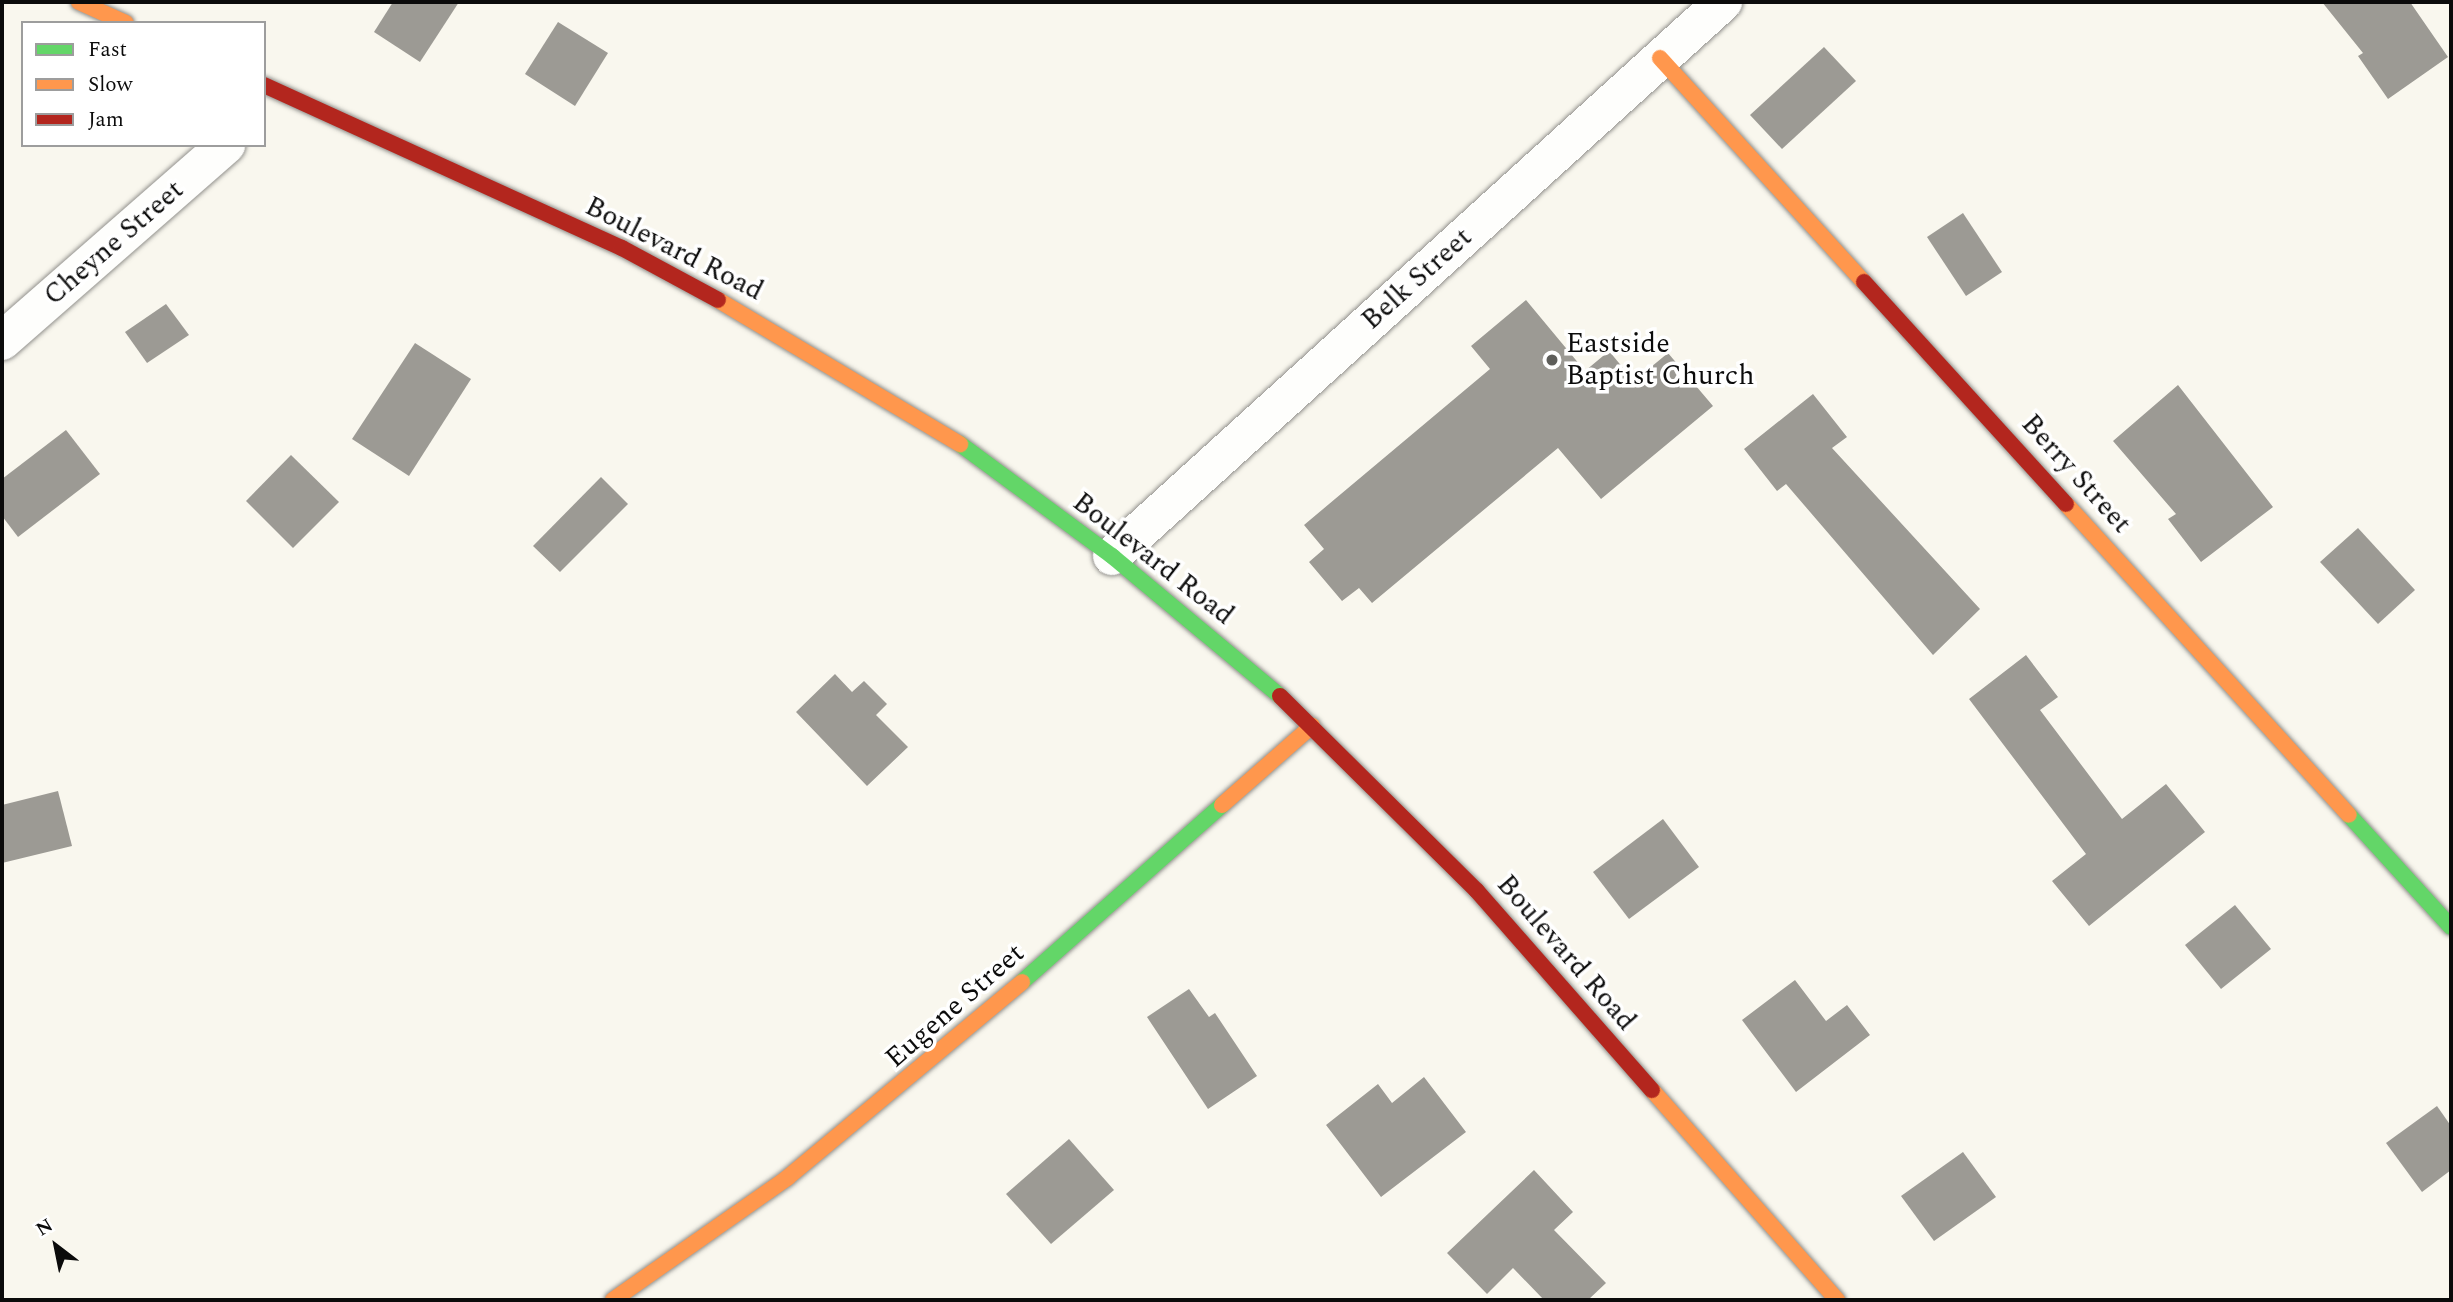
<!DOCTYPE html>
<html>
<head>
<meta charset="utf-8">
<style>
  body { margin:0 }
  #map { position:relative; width:2453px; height:1302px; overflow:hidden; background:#f9f7ee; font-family:Spectral,serif }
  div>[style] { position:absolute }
  .building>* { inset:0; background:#9c9a94 }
  .roads { filter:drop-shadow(0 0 2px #92918d) drop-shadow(0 0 2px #92918d) }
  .street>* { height:38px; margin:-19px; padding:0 19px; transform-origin:19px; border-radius:19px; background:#fefefc }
  .fast>* { height:16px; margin:-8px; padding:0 8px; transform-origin:8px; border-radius:8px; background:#63d668 }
  .slow>* { height:16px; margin:-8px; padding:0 8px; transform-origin:8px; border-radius:8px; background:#ff974d }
  .jam>* { height:16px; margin:-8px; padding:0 8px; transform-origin:8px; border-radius:8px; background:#b3261e }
  .dots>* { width:19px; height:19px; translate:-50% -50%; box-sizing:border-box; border:4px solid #fff; border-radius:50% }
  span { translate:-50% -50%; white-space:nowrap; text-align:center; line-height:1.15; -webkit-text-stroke:7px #fff; paint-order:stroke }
  .street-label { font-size:28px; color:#0b0b0b }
  .poi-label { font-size:28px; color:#0b0b0b }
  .left { translate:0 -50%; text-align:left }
  .frame { position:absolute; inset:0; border:4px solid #0b0b0b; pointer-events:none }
  .legend { position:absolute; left:21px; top:21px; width:245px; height:126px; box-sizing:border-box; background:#fff; border:2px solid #9d9d9d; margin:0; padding:9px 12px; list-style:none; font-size:21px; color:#0b0b0b }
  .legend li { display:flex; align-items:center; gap:14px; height:35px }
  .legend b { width:35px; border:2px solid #9d9d9d }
  .north { position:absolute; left:21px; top:1211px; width:70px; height:70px; -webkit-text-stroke:5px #fff; paint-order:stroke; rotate:328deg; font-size:19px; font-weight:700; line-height:28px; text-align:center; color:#0b0b0b }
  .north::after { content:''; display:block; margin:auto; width:24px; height:32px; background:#0b0b0b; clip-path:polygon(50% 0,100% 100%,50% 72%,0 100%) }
</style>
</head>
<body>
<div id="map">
  <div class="building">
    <div style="clip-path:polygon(393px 2px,459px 2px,420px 62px,374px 32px)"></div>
    <div style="clip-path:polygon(2322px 2px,2410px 2px,2448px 57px,2388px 99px,2358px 56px,2363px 53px)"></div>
    <div style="clip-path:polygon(558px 22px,608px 53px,575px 106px,525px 74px)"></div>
    <div style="clip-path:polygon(1824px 47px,1856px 81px,1782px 149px,1750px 115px)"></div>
    <div style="clip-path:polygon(1963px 213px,2002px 272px,1966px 296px,1927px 237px)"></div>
    <div style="clip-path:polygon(1526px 300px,1585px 371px,1609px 351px,1634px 381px,1668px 353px,1713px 406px,1601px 499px,1558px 448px,1372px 603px,1359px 588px,1342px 601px,1309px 562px,1324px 549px,1304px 525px,1490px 369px,1471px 346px)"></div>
    <div style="clip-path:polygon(166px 304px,189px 335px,147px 363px,125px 332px)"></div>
    <div style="clip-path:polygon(415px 343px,471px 379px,409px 476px,352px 439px)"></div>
    <div style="clip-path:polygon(2178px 385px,2273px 507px,2201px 562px,2168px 519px,2176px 514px,2113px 441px)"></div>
    <div style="clip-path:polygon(1813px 394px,1847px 437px,1832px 448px,1980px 609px,1933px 655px,1786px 484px,1777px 491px,1744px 449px)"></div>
    <div style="clip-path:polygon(66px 430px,100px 474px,18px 537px,2px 516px,2px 479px)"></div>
    <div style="clip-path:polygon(291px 455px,339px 502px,293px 548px,246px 501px)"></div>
    <div style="clip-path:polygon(601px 477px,628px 504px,560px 572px,533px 546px)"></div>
    <div style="clip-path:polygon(2358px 528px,2415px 590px,2378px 624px,2320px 562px)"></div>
    <div style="clip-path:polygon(2026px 655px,2058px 697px,2040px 710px,2122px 819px,2166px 784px,2205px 832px,2089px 926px,2052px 881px,2086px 854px,1969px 699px)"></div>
    <div style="clip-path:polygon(835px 674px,852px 692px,864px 681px,887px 704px,876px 715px,908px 747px,867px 786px,796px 712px)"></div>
    <div style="clip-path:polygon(58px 791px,72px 846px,2px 863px,2px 805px)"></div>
    <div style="clip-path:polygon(1663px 819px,1699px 867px,1629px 919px,1593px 872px)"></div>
    <div style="clip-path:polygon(2235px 905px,2271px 949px,2221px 989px,2185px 945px)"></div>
    <div style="clip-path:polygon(1795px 980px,1826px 1021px,1847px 1005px,1870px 1035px,1796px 1092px,1742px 1020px)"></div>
    <div style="clip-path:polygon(1189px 989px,1209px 1017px,1215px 1013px,1257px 1076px,1208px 1109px,1147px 1017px)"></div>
    <div style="clip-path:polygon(1424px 1077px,1466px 1132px,1381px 1197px,1326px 1125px,1378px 1084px,1392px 1103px)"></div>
    <div style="clip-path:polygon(2437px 1106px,2451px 1126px,2451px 1170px,2422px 1192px,2386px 1143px)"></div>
    <div style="clip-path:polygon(1069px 1139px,1114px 1190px,1051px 1244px,1006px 1194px)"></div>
    <div style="clip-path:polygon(1963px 1152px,1996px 1197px,1934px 1241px,1901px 1196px)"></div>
    <div style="clip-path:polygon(1534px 1170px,1573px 1212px,1554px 1230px,1606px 1283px,1588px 1300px,1544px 1300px,1513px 1268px,1487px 1294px,1447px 1253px)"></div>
  </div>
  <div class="roads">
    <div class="street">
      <div style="left:2px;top:341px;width:298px;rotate:-41.2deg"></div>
      <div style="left:1112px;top:556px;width:825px;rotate:-42.2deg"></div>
    </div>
    <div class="fast">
      <div style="left:960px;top:444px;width:189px;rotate:36.4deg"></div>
      <div style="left:1112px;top:556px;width:219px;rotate:39.8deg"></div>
      <div style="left:2349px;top:815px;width:151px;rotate:47.7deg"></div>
      <div style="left:1022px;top:982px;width:267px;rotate:-41.5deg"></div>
    </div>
    <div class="slow">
      <div style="left:79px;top:2px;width:51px;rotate:24.1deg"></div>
      <div style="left:1660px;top:58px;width:303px;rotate:47.7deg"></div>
      <div style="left:718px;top:300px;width:282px;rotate:30.8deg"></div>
      <div style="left:2066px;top:504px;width:420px;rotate:47.7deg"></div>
      <div style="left:1222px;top:805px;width:120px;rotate:-41.3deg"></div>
      <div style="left:1652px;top:1090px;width:280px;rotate:48.6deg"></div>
      <div style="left:613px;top:1300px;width:213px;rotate:-35deg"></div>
      <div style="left:787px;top:1178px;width:306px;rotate:-39.8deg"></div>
    </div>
    <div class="jam">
      <div style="left:264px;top:85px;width:393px;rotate:24.5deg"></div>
      <div style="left:622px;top:248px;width:109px;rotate:28.4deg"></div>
      <div style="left:1864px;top:282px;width:300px;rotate:47.7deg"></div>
      <div style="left:1280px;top:696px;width:277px;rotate:44.7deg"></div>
      <div style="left:1477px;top:891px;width:265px;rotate:48.7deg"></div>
    </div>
  </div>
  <div class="dots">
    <div style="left:1552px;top:360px;background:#5e5e5a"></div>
  </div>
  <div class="street-label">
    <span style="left:114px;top:243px;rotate:-41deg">Cheyne Street</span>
    <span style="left:674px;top:249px;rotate:27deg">Boulevard Road</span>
    <span style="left:1417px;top:279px;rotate:-42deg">Belk Street</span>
    <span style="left:2076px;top:474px;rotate:48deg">Berry Street</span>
    <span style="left:1153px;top:559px;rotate:38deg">Boulevard Road</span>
    <span style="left:1566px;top:953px;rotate:49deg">Boulevard Road</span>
    <span style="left:955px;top:1006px;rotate:-41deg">Eugene Street</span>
  </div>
  <div class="poi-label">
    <span class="left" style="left:1566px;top:360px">Eastside<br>Baptist Church</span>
  </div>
  <div class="frame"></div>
  <ul class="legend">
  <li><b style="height:9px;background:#63d668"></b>Fast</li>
  <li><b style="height:9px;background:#ff974d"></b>Slow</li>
  <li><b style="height:9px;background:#b3261e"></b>Jam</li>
  </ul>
  <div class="north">N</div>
</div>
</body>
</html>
